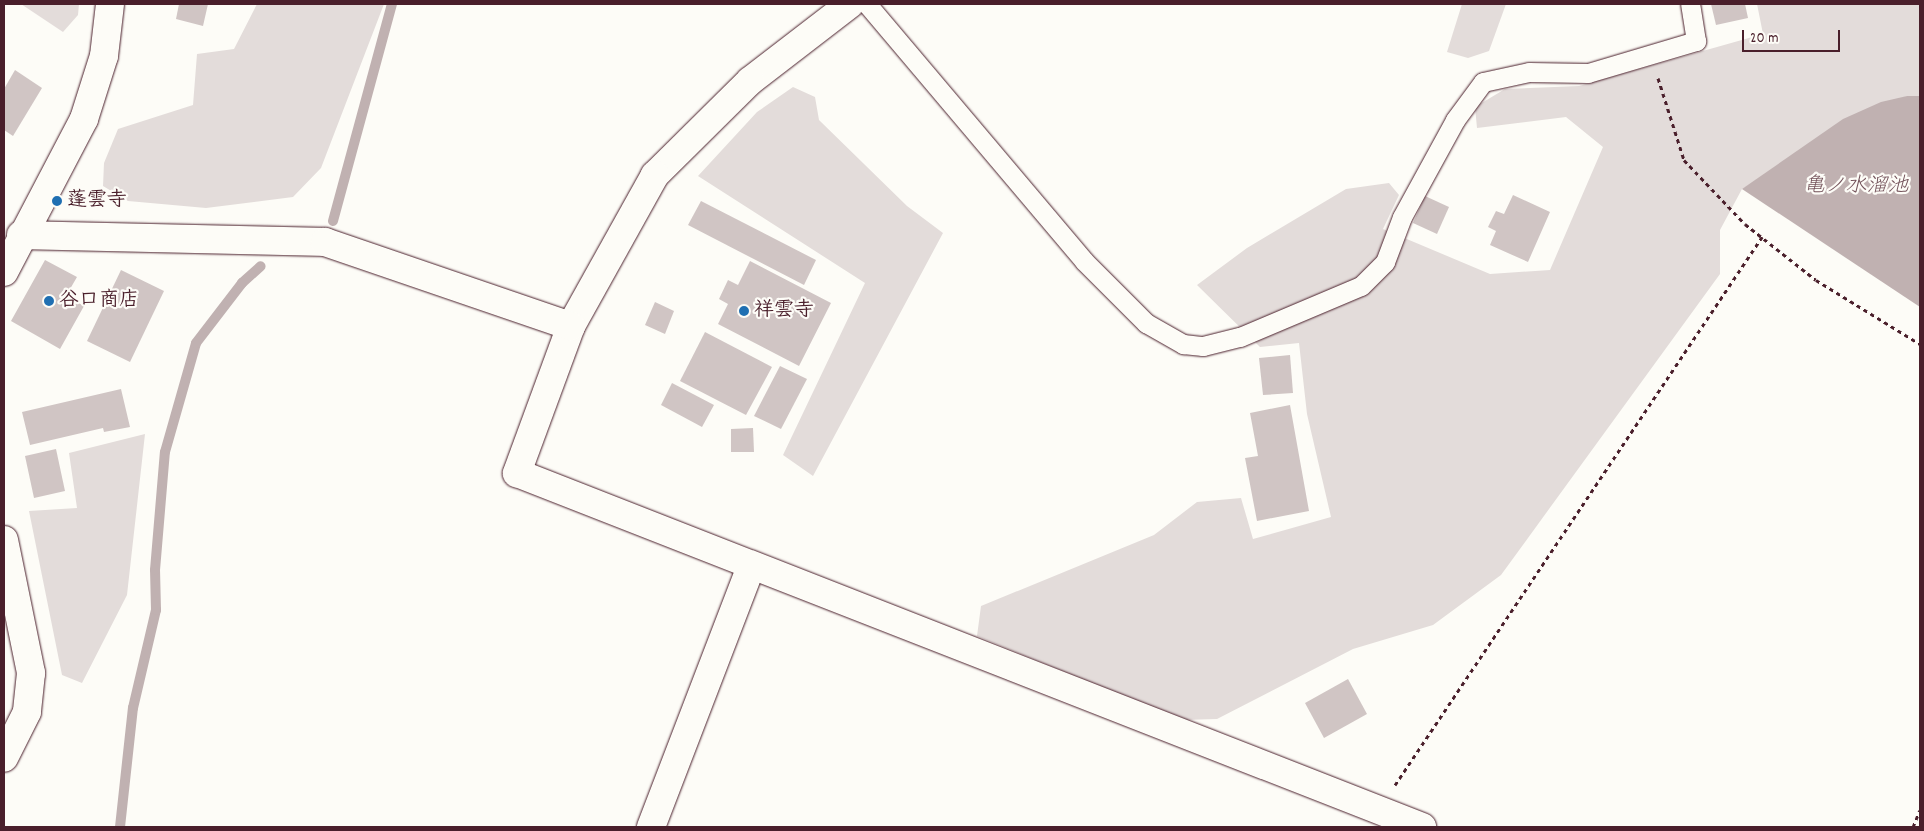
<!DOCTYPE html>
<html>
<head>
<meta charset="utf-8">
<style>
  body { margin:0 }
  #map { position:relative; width:1924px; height:831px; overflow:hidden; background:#fdfcf7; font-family:Dekko,"Klee One",sans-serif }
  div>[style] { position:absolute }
  .green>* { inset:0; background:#e3dcda }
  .water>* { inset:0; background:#c0b1b1 }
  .stream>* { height:10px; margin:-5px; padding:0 5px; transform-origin:5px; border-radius:5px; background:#c0b1b1 }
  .building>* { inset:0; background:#d0c5c4 }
  .path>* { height:3px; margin-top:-1.5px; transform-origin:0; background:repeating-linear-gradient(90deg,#4a1f2b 0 4px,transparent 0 8px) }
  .roads { filter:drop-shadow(0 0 1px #4a1f2b) drop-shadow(0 0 1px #4a1f2b) }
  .service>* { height:19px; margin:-9.5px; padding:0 9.5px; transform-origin:9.5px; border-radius:9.5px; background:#fdfcf7 }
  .minor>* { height:28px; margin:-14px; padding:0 14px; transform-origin:14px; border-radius:14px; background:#fdfcf7 }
  .primary>* { height:28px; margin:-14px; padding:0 14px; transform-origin:14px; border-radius:14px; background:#fdfcf7 }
  .dots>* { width:14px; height:14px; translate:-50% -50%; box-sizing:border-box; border:2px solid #fdfcf7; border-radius:50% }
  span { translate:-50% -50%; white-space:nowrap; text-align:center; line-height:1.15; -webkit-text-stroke:4.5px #fdfcf7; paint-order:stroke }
  .poi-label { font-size:20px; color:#4a1f2b; font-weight:700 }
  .left { translate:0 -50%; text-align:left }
  .water-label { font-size:21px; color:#73525a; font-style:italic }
  .frame { position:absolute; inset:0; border:5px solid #4a1f2b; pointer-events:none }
  .scale { position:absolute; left:1742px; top:30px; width:98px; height:22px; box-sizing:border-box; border:2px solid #4a1f2b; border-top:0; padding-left:6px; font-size:15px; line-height:18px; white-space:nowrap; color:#4a1f2b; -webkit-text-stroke:4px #fdfcf7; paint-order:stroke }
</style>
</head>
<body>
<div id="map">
  <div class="green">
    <div style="clip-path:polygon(21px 4px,79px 4px,78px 15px,63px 32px)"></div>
    <div style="clip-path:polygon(257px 4px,384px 4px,321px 168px,293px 197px,206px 208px,128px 201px,103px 186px,104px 163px,118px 129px,193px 105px,197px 54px,234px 49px)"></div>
    <div style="clip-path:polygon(1462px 4px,1506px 4px,1489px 51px,1468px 58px,1447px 52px)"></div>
    <div style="clip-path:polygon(1757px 4px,1920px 4px,1920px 96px,1907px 96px,1742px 189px,1720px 230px,1720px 274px,1501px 575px,1433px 625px,1353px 649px,1217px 719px,1182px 720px,977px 636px,981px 606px,1154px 535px,1197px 502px,1241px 498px,1253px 539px,1331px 517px,1307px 414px,1299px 343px,1260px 347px,1197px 285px,1247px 248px,1346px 189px,1389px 183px,1399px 195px,1383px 229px,1490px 274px,1550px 270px,1603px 147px,1566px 117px,1477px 128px,1475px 107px,1505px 89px,1579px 86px,1763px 34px)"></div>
    <div style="clip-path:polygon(793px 87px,815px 97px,819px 120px,907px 206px,943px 233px,813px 476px,783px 455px,865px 283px,698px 176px,757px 112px)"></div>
    <div style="clip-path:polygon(145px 434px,127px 595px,82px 683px,62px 675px,29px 511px,77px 508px,69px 453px)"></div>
  </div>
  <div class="water">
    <div style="clip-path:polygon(1907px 96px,1920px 96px,1920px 307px,1742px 189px,1843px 119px,1881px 102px)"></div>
  </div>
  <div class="stream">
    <div style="left:333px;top:221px;width:225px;rotate:-74.8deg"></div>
    <div style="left:120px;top:827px;width:120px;rotate:-83.8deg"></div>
    <div style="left:133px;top:708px;width:101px;rotate:-76.8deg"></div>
    <div style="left:156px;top:610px;width:40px;rotate:-91.4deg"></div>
    <div style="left:155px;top:570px;width:118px;rotate:-85.2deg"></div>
    <div style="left:165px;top:452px;width:113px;rotate:-74.1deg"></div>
    <div style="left:196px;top:343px;width:76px;rotate:-52.5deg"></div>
    <div style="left:242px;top:283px;width:25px;rotate:-42deg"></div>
  </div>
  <div class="building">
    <div style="clip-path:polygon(179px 4px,208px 4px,203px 26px,176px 19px)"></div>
    <div style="clip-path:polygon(1711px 4px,1745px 4px,1748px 18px,1716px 25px)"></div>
    <div style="clip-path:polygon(15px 70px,42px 88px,13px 136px,4px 130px,4px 89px)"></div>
    <div style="clip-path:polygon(1513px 195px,1550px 212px,1528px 262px,1490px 245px,1496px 231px,1488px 227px,1496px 211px,1504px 214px)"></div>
    <div style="clip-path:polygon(1425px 196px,1449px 207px,1437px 234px,1413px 223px)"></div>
    <div style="clip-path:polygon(701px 201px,816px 260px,804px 285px,688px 225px)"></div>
    <div style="clip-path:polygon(45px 260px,77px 277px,66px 296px,84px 306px,60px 349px,11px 321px)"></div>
    <div style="clip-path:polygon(750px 261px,831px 303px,799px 366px,718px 324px,728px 304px,719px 299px,728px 280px,738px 285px)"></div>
    <div style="clip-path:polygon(121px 270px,164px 291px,130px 362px,87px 341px)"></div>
    <div style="clip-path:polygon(655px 302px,674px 311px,665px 334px,645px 325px)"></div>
    <div style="clip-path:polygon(705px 332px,772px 367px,746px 415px,680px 381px)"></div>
    <div style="clip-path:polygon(1290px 355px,1293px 393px,1263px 395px,1259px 358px)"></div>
    <div style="clip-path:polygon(780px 366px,807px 379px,781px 429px,754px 416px)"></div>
    <div style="clip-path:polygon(672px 383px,714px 405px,702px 427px,661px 405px)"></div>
    <div style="clip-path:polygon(121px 389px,130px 427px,104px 432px,103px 428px,30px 445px,22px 412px)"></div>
    <div style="clip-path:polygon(1290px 405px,1309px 511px,1257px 521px,1245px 458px,1258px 456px,1250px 413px)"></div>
    <div style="clip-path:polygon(753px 428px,754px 452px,731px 452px,731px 429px)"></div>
    <div style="clip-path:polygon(56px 449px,65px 491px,34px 498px,25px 456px)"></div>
    <div style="clip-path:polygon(1348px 679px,1367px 714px,1324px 738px,1305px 703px)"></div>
  </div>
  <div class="path">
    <div style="left:1658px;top:78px;width:86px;rotate:72.4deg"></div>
    <div style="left:1684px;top:160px;width:88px;rotate:46.4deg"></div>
    <div style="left:1745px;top:224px;width:90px;rotate:38.3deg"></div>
    <div style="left:1816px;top:280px;width:122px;rotate:31.6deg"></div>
    <div style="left:1395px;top:785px;width:660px;rotate:-56.19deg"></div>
    <div style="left:1913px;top:827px;width:18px;rotate:-68deg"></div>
  </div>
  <div class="roads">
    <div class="service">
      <div style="left:867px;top:4px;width:336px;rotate:49.8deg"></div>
      <div style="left:1084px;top:261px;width:88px;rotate:45deg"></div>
      <div style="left:1146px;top:323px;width:43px;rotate:29.6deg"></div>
      <div style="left:1183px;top:344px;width:20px;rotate:6deg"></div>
      <div style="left:1203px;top:346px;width:38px;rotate:-14deg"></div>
      <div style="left:1240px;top:337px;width:131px;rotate:-22.9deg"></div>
      <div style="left:1361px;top:286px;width:34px;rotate:-45deg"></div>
      <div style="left:1385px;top:262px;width:48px;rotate:-69.3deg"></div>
      <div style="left:1402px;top:217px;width:111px;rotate:-61.3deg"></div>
      <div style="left:1455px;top:120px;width:47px;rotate:-53.6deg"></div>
      <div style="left:1483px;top:82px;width:47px;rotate:-12.3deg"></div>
      <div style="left:1529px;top:72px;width:59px;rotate:1deg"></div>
      <div style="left:1588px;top:73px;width:113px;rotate:-16.5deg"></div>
      <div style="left:1696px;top:41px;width:37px;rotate:-99deg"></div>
    </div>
    <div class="minor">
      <div style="left:850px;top:4px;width:126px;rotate:142.4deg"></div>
      <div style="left:750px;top:81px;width:134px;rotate:135.3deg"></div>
      <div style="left:655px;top:175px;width:173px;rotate:119.1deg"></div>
      <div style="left:571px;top:326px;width:157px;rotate:110.2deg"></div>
      <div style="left:517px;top:473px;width:972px;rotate:21.36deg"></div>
      <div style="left:21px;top:235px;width:304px;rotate:1.3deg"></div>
      <div style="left:325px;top:242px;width:260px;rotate:18.9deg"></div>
      <div style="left:651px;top:827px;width:279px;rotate:-69deg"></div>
    </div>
    <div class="primary">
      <div style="left:4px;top:272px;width:173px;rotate:-62.4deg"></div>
      <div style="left:84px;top:119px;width:66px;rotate:-72.4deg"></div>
      <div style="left:104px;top:56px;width:52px;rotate:-83.4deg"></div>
      <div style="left:4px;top:540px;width:136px;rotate:78.5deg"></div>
      <div style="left:31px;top:673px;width:39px;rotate:96deg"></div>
      <div style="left:27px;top:712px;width:51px;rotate:116.6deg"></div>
    </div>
  </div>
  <div class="dots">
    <div style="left:57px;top:201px;background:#1f6fb2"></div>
    <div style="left:49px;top:301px;background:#1f6fb2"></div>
    <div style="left:744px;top:311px;background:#1f6fb2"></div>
  </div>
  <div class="poi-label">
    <span class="left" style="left:67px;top:201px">蓬雲寺</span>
    <span class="left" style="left:59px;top:301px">谷口商店</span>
    <span class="left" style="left:754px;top:311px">祥雲寺</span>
  </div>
  <div class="water-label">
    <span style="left:1856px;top:187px">亀ノ水溜池</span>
  </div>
  <div class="frame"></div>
  <div class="scale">20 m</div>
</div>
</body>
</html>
